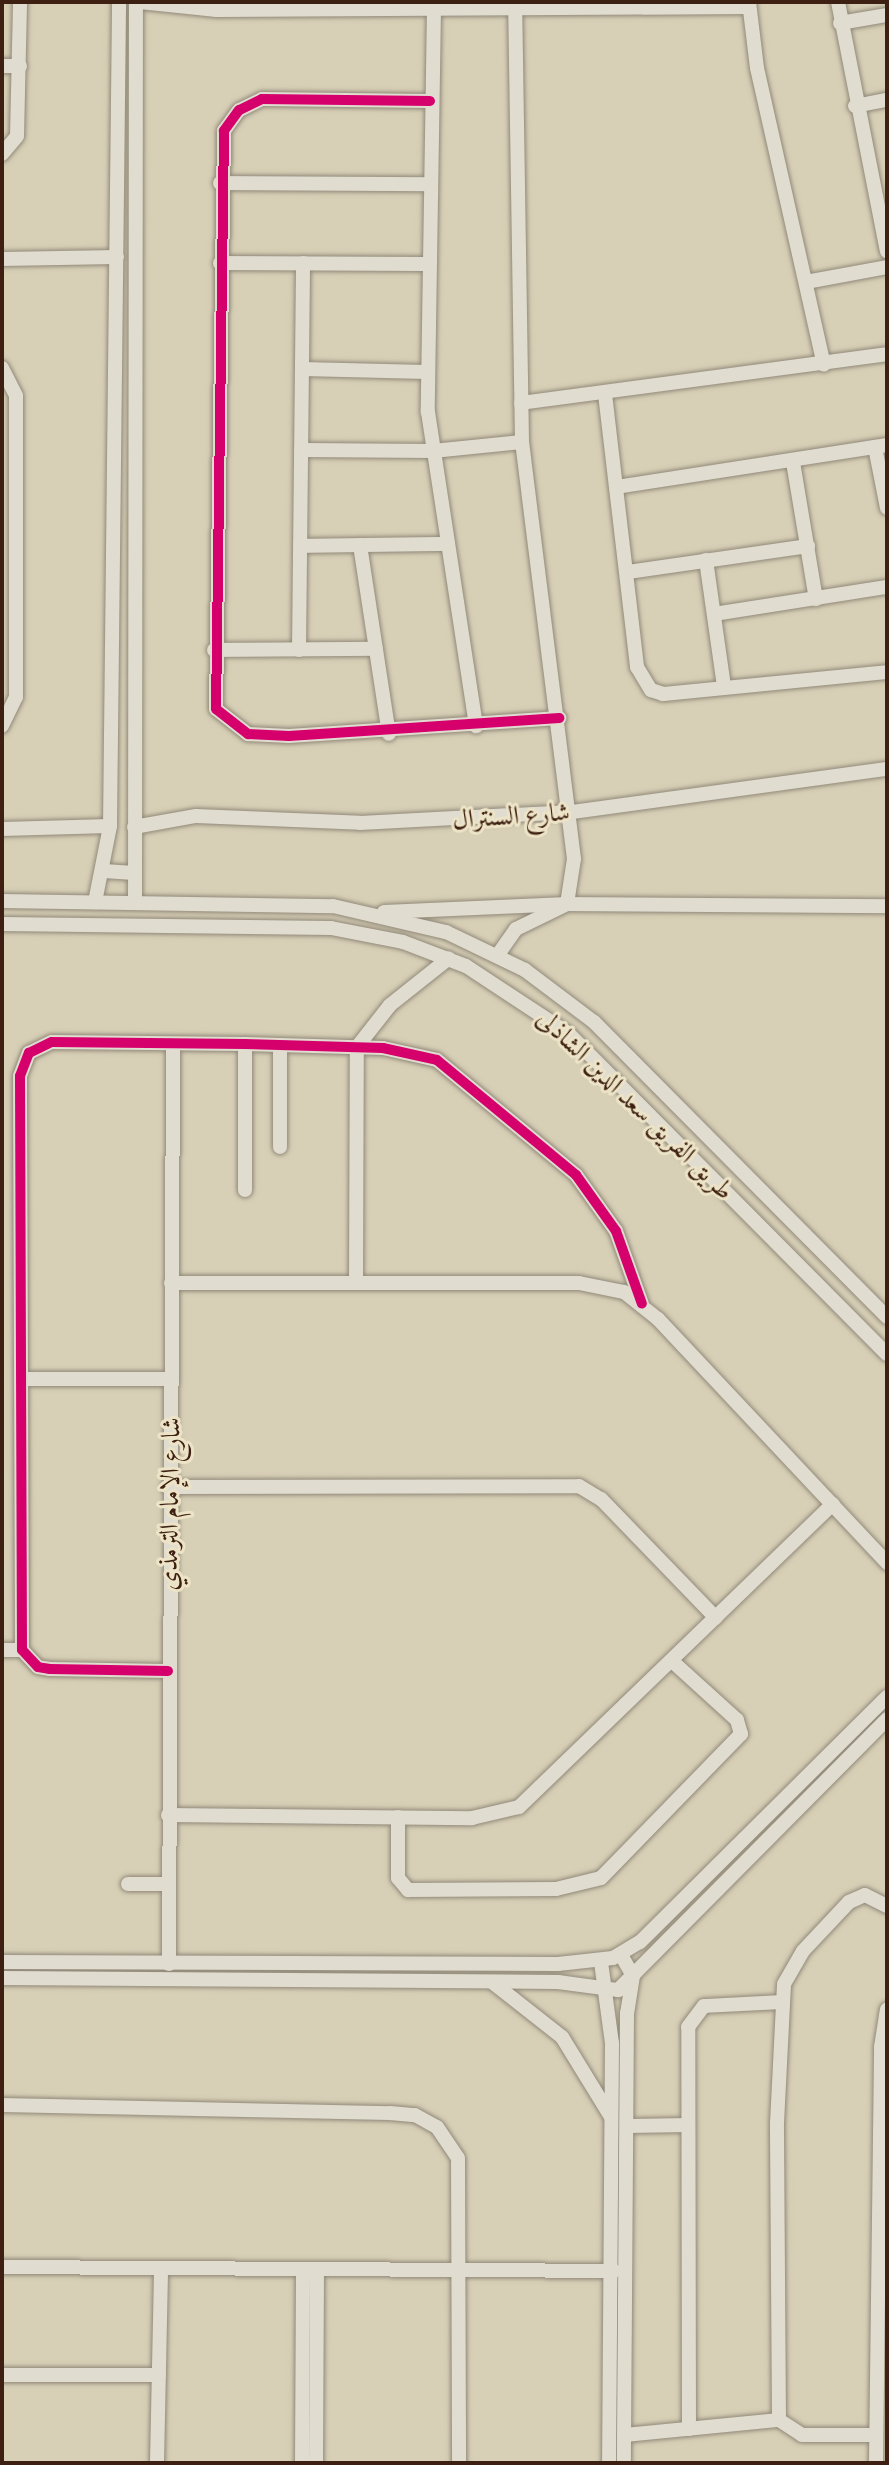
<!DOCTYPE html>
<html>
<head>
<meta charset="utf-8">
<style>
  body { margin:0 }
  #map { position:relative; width:889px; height:2465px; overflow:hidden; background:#d7cfb6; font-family:"Gentium Book Plus",Amiri,serif }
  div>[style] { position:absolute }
  .roads { filter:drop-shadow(0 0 2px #918979) drop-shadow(0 0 2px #918979) }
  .minor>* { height:14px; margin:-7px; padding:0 7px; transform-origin:7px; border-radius:7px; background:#e0dccf }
  .cycleway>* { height:10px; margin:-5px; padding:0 5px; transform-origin:5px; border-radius:5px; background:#d6006c }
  span { translate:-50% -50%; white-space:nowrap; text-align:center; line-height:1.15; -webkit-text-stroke:6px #ede4c7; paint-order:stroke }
  .street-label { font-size:26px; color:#3d2011 }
  .frame { position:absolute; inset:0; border:4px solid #3d2011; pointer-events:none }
</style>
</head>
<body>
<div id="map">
  <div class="roads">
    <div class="minor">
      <div style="left:140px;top:2px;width:77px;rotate:5.9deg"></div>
      <div style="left:217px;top:10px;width:532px;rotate:-0.32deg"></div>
      <div style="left:749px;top:2px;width:66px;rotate:83.1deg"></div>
      <div style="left:757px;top:68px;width:304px;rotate:77.3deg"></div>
      <div style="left:838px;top:2px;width:254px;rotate:78.9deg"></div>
      <div style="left:434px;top:8px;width:404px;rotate:90.9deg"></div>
      <div style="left:428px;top:412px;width:318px;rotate:81.3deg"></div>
      <div style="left:840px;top:23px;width:48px;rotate:-9.7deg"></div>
      <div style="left:2px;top:66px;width:18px"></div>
      <div style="left:430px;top:101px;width:168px;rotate:-179.3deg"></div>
      <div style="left:262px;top:99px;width:25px;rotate:154deg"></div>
      <div style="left:239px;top:110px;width:26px;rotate:126deg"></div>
      <div style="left:224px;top:131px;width:578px;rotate:90.79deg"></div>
      <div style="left:216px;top:709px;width:41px;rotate:38deg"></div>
      <div style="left:248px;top:734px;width:41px;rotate:2.8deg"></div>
      <div style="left:289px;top:736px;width:271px;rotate:-3.8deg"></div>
      <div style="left:855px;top:106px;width:33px;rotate:-11deg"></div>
      <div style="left:2px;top:154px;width:23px;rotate:-50deg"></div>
      <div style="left:17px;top:136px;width:134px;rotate:-88.7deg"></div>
      <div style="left:220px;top:183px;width:208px;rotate:0.3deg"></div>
      <div style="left:2px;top:259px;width:115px;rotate:-1deg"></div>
      <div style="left:220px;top:263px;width:206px;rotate:0.3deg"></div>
      <div style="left:806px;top:282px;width:82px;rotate:-10.5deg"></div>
      <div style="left:2px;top:368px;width:31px;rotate:63deg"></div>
      <div style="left:16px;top:396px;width:301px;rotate:90deg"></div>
      <div style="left:16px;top:697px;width:32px;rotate:116deg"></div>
      <div style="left:302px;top:369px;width:125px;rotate:1.4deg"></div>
      <div style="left:605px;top:394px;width:275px;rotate:83.3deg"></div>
      <div style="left:637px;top:667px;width:27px;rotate:59deg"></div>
      <div style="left:651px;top:690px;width:13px;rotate:18deg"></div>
      <div style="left:663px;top:694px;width:225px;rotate:-5.6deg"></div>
      <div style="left:521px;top:403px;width:369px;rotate:-7.6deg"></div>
      <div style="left:875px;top:447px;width:62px;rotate:78.9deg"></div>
      <div style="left:301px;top:450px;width:132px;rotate:0.4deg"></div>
      <div style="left:433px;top:451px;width:89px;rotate:-5.8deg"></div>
      <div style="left:793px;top:462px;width:139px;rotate:80.5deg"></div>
      <div style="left:616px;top:487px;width:274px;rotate:-8.8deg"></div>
      <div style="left:360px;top:545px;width:191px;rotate:81.3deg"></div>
      <div style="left:300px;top:546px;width:148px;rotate:-0.8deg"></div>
      <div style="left:706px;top:560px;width:128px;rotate:81.9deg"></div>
      <div style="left:628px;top:572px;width:182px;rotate:-8.2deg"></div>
      <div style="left:714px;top:614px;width:175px;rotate:-8.9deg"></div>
      <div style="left:214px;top:650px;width:162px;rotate:-0.4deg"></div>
      <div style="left:299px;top:650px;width:387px;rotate:-89.4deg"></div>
      <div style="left:134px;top:827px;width:63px;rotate:-10.1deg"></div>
      <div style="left:196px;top:816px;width:164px;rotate:2.4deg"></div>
      <div style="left:360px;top:823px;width:212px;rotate:-3deg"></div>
      <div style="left:572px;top:812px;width:318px;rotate:-7.8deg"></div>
      <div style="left:2px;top:829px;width:108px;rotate:-1.6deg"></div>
      <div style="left:104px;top:871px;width:30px;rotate:4deg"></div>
      <div style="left:2px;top:901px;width:331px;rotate:0.9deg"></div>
      <div style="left:333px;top:906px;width:116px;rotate:13deg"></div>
      <div style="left:446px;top:932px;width:88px;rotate:25.7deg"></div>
      <div style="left:525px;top:970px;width:86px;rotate:37deg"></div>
      <div style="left:594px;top:1022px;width:416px;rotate:45.2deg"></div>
      <div style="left:95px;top:902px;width:77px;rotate:-78.8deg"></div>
      <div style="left:110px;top:826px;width:824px;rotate:-89.37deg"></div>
      <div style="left:135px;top:903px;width:901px;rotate:-89.94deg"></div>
      <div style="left:384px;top:912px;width:183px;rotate:-2.5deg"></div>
      <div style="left:567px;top:904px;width:320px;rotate:0.4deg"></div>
      <div style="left:2px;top:924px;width:329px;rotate:0.7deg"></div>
      <div style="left:331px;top:928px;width:73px;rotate:11deg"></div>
      <div style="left:403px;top:942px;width:67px;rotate:20.9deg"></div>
      <div style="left:466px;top:966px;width:123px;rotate:33.4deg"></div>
      <div style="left:569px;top:1034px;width:451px;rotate:45.2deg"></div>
      <div style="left:497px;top:956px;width:33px;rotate:-55deg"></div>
      <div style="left:516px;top:929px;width:57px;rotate:-26.1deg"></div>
      <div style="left:567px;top:904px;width:46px;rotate:-81.2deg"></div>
      <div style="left:574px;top:859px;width:420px;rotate:-97.1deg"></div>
      <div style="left:522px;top:442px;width:434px;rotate:-90.9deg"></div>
      <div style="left:245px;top:1044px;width:146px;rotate:90deg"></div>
      <div style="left:280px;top:1147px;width:101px;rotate:-90deg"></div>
      <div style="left:171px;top:1283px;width:408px"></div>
      <div style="left:579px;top:1283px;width:46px;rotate:11.3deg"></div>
      <div style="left:624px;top:1292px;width:43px;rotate:38.5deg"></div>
      <div style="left:658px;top:1319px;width:335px;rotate:46.8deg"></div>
      <div style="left:356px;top:1283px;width:236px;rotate:-89.8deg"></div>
      <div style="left:357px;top:1047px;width:53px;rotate:-51.8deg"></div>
      <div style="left:390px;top:1005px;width:75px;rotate:-38.5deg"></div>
      <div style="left:23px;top:1379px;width:147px"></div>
      <div style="left:168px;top:1487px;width:411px;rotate:-0.1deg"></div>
      <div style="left:579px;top:1486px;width:26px;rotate:31deg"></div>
      <div style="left:601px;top:1499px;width:165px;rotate:46deg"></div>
      <div style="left:2px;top:1650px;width:20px"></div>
      <div style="left:168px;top:1671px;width:118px;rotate:-179deg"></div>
      <div style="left:50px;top:1669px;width:12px;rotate:-171deg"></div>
      <div style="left:38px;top:1667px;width:23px;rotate:-133deg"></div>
      <div style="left:22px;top:1650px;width:574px;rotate:-90.2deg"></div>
      <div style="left:20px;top:1076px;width:25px;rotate:-69deg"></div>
      <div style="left:29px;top:1053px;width:25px;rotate:-26deg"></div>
      <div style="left:52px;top:1042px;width:193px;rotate:0.6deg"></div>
      <div style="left:245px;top:1044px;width:138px;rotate:1.7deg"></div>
      <div style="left:383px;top:1048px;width:55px;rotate:12.5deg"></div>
      <div style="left:437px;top:1060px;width:180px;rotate:39.6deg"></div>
      <div style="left:576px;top:1175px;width:69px;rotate:54.5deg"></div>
      <div style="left:616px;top:1231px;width:77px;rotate:70.4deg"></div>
      <div style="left:168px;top:1815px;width:304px;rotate:0.6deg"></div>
      <div style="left:472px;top:1818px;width:48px;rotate:-13.2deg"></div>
      <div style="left:519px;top:1807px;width:436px;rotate:-44deg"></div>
      <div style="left:398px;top:1817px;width:61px;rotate:90deg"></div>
      <div style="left:398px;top:1878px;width:16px;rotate:50deg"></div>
      <div style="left:408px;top:1890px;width:148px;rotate:-0.4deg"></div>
      <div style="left:556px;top:1889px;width:46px;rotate:-13.7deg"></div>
      <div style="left:601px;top:1878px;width:201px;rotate:-45.8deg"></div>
      <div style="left:741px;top:1734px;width:15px;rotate:-106deg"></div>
      <div style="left:737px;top:1720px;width:88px;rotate:-137.8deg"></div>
      <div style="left:128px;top:1884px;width:40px"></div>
      <div style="left:621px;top:1955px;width:24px;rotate:60deg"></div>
      <div style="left:633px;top:1976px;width:37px;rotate:99deg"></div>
      <div style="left:627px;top:2013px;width:450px;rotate:90.4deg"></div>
      <div style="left:2px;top:1962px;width:556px;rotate:0.21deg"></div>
      <div style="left:558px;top:1964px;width:55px;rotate:-6.2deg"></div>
      <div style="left:613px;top:1958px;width:31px;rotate:-31deg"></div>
      <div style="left:640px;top:1942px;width:348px;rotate:-44.8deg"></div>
      <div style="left:601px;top:1962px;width:82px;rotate:82.3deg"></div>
      <div style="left:612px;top:2043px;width:420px;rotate:90.4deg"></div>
      <div style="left:169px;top:1964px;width:920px;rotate:-89.75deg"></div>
      <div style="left:2px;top:1978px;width:556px;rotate:0.41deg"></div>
      <div style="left:558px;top:1982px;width:61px;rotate:7.6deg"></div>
      <div style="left:618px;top:1990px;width:382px;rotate:-45.2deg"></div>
      <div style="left:492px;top:1982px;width:89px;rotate:38.2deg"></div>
      <div style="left:562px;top:2037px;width:94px;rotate:58.5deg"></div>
      <div style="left:2px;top:2105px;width:388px;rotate:1.2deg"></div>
      <div style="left:390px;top:2113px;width:25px;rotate:5deg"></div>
      <div style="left:415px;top:2115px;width:25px;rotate:29deg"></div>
      <div style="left:437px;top:2127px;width:37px;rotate:56deg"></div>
      <div style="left:458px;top:2158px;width:305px;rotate:89.8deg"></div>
      <div style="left:629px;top:2126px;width:59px;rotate:-1deg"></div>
      <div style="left:2px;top:2267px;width:612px;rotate:0.37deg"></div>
      <div style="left:2px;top:2375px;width:157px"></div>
      <div style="left:779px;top:2420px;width:297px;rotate:-90.4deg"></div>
      <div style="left:777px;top:2123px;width:139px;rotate:-87.1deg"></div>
      <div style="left:784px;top:1984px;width:38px;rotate:-60deg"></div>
      <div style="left:803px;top:1951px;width:67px;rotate:-46.8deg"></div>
      <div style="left:849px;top:1902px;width:17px;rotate:-24deg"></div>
      <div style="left:865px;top:1895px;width:25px;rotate:27deg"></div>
      <div style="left:689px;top:2429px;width:402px;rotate:-90.1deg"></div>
      <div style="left:688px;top:2027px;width:26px;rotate:-53deg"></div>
      <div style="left:704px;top:2006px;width:76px;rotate:-3deg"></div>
      <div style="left:625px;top:2435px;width:155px;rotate:-5.6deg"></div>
      <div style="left:779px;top:2420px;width:27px;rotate:33deg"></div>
      <div style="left:802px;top:2435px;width:74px"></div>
      <div style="left:157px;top:2463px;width:195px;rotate:-88.8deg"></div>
      <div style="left:302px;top:2463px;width:194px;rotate:-89.7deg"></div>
      <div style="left:316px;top:2463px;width:194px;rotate:-89.7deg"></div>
      <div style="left:876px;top:2463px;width:416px;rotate:-89.3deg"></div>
      <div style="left:881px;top:2047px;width:38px;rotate:-81deg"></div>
    </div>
  </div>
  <div class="cycleway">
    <div style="left:430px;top:101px;width:168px;rotate:-179.3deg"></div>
    <div style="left:262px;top:99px;width:25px;rotate:154deg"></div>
    <div style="left:239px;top:110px;width:26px;rotate:126deg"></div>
    <div style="left:224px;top:131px;width:578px;rotate:90.79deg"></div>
    <div style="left:216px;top:709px;width:41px;rotate:38deg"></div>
    <div style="left:248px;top:734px;width:41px;rotate:2.8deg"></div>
    <div style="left:289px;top:736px;width:271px;rotate:-3.8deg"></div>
    <div style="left:168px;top:1671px;width:118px;rotate:-179deg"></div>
    <div style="left:50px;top:1669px;width:12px;rotate:-171deg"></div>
    <div style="left:38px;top:1667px;width:23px;rotate:-133deg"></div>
    <div style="left:22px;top:1650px;width:574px;rotate:-90.2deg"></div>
    <div style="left:20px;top:1076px;width:25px;rotate:-69deg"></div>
    <div style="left:29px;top:1053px;width:25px;rotate:-26deg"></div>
    <div style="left:52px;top:1042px;width:193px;rotate:0.6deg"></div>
    <div style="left:245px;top:1044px;width:138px;rotate:1.7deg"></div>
    <div style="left:383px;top:1048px;width:55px;rotate:12.5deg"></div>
    <div style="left:437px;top:1060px;width:180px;rotate:39.6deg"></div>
    <div style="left:576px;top:1175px;width:69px;rotate:54.5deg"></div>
    <div style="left:616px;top:1231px;width:77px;rotate:70.4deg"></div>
  </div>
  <div class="street-label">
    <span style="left:511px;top:815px;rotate:-4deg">شارع السنترال</span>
    <span style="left:636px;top:1104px;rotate:44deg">طريق الفريق سعد الدين الشاذلى</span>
    <span style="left:169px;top:1504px;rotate:-89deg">شارع الإمام الترمذي</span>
  </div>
  <div class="frame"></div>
</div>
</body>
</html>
